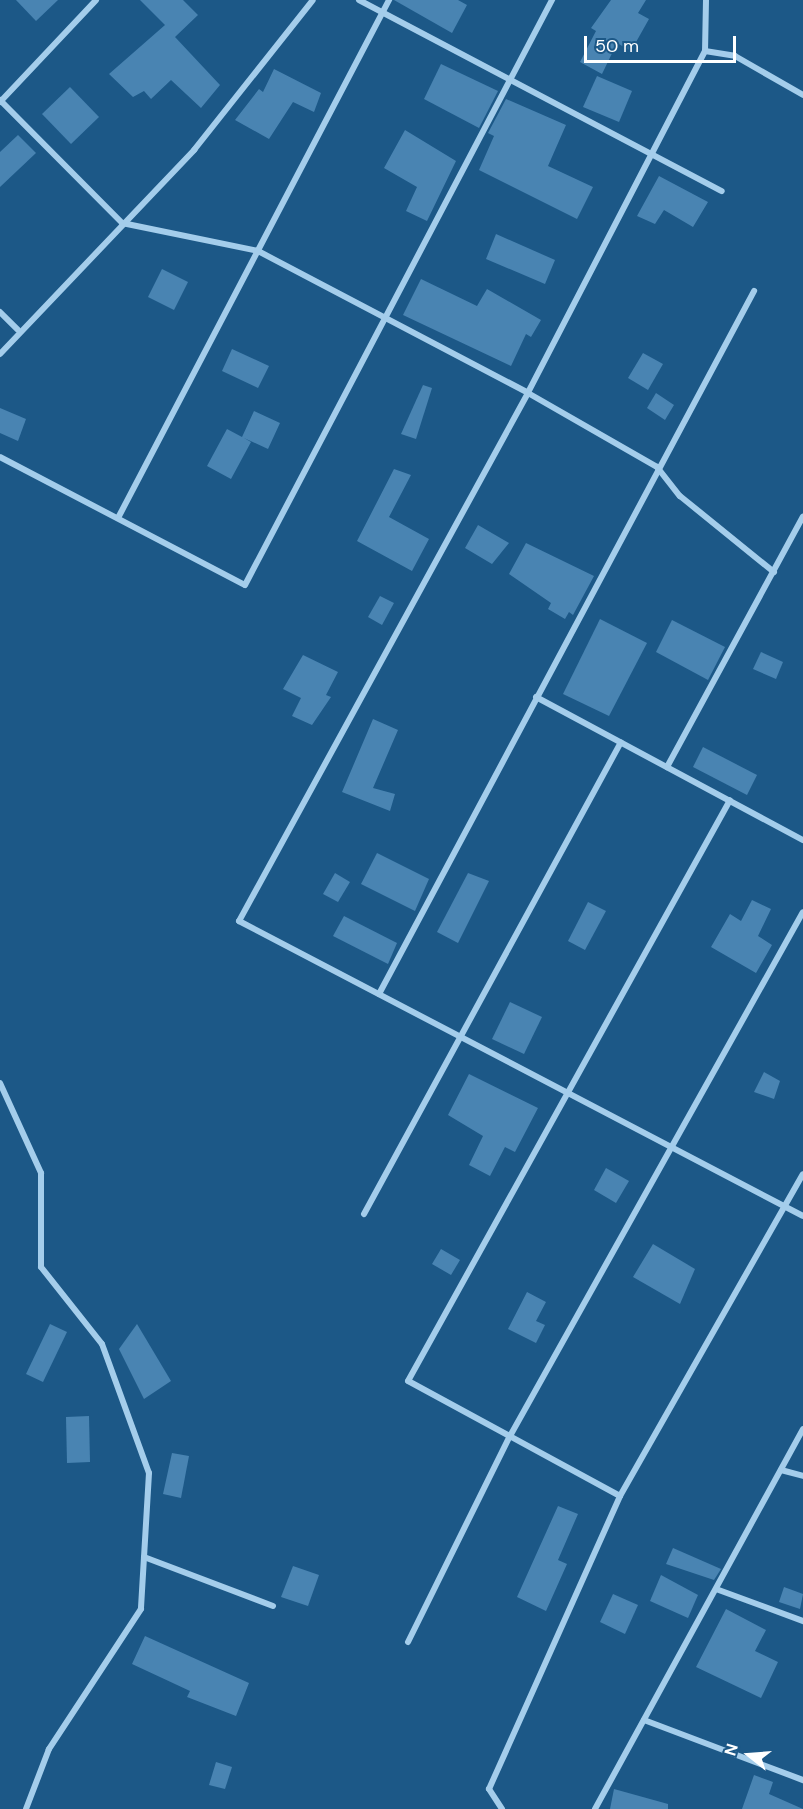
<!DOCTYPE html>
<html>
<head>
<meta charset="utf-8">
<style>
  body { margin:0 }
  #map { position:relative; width:803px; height:1809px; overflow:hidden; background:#1c5887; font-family:"DM Sans",sans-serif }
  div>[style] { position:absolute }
  .building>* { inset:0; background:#4984b2 }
  .street>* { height:6px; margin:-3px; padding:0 3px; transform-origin:3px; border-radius:3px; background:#a4cdeb }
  span { translate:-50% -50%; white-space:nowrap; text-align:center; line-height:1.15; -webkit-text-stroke:4.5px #1c5887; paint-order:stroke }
  .north { position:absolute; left:719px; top:1725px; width:60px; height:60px; -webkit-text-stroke:4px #1c5887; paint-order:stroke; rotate:287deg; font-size:16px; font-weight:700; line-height:24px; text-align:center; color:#fff }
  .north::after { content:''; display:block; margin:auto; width:21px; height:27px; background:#fff; clip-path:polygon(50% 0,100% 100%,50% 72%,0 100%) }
  .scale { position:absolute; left:584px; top:36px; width:152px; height:27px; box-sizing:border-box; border:3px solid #fff; border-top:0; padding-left:8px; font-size:18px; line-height:21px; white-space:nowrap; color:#fff; -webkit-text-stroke:4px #1c5887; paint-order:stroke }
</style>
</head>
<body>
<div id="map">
  <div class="building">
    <div style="clip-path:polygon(16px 0,58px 0,36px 21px)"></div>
    <div style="clip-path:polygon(140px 0,183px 0,198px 15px,175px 37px,220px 85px,201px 108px,171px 80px,151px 99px,144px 91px,133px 97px,109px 74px,165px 25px)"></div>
    <div style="clip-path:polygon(394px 0,458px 0,467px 5px,452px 33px)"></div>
    <div style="clip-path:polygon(611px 0,646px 0,638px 13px,649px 19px,631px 51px,617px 43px,602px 74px,580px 62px,596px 31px,591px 28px)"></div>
    <div style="clip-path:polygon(441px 64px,498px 91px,479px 128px,424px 99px)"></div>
    <div style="clip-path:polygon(274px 69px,321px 93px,314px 112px,293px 102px,269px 139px,235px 120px,259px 89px,263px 92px)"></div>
    <div style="clip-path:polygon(597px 76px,632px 91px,619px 122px,583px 107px)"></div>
    <div style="clip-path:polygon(70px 87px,99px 117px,71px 144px,42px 114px)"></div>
    <div style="clip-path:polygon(506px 99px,566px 125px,548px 166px,593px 187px,577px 219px,479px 170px,494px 136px,488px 133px)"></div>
    <div style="clip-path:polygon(405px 130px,456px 161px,427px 221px,406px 211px,417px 187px,384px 168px)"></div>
    <div style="clip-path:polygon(18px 135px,36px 153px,0 187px,0 152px)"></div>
    <div style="clip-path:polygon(659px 176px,708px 202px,693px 227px,664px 210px,655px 224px,637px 216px)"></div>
    <div style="clip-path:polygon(496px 234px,555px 260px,545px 284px,486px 259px)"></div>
    <div style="clip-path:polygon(162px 269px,188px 282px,174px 310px,148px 297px)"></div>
    <div style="clip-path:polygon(421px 279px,477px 306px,487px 289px,541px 320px,531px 337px,526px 334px,511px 366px,403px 315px)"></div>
    <div style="clip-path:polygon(232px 349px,269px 366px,258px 388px,222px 371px)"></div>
    <div style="clip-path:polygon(643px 353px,663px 364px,648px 390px,628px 378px)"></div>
    <div style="clip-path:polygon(423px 385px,432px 388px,416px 439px,401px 434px)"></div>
    <div style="clip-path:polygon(656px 393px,674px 405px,665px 420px,647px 408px)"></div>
    <div style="clip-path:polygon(0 408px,26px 419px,18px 441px,0 433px)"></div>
    <div style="clip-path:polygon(254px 411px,280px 423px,268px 449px,244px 438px,251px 442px,231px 479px,207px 466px,227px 429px,242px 437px)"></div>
    <div style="clip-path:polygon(394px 469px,411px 475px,389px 517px,429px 539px,412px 571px,357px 541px)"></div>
    <div style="clip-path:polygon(478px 525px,509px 543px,492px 564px,465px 548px)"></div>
    <div style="clip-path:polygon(526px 543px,594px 576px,573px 615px,569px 612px,565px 619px,548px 609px,551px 603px,509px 574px)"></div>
    <div style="clip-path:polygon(380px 596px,394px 603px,382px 625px,368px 617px)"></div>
    <div style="clip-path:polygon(600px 619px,647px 643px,609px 716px,563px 694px)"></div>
    <div style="clip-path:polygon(672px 620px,725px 647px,708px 680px,656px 652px)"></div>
    <div style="clip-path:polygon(761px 652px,783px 662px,776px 679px,753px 669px)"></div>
    <div style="clip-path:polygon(303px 655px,338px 672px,326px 695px,331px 697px,312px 725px,292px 716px,301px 698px,283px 689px)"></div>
    <div style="clip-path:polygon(373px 719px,398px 730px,373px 788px,395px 794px,390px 811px,342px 792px)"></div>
    <div style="clip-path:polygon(703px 747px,757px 775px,747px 795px,693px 767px)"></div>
    <div style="clip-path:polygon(377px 853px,429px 879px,415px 911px,361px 884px)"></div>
    <div style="clip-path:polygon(335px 873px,350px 882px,338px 902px,323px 894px)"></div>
    <div style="clip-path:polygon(468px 873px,489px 881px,458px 943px,437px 932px)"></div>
    <div style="clip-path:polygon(752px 900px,771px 909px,758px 936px,772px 945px,756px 973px,711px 947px,730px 914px,741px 921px)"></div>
    <div style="clip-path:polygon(588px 902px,606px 911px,585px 950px,568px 941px)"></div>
    <div style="clip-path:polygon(344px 916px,397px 943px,388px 964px,333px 936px)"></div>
    <div style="clip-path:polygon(510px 1002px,542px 1017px,524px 1054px,492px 1039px)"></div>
    <div style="clip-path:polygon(764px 1072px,780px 1081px,774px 1099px,754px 1092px)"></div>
    <div style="clip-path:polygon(469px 1074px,538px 1108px,515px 1152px,505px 1147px,490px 1176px,469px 1165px,483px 1136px,448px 1115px)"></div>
    <div style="clip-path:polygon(606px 1168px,629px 1181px,616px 1203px,594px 1190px)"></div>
    <div style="clip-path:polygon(653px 1244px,695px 1269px,680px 1304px,633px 1277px)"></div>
    <div style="clip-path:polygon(441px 1249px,460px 1260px,451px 1275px,432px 1264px)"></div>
    <div style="clip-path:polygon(527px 1292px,546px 1302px,536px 1321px,545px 1325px,536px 1343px,508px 1329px)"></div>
    <div style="clip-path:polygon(50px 1324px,67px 1332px,43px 1382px,26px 1374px)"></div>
    <div style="clip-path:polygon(137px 1324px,171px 1381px,144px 1399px,119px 1349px)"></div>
    <div style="clip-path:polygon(89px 1416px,90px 1462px,67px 1463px,66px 1417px)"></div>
    <div style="clip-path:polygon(172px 1453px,189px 1456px,181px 1498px,163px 1494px)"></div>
    <div style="clip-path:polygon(558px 1506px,578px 1514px,558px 1560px,567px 1564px,546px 1611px,517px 1597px)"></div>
    <div style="clip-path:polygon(673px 1548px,721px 1569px,714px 1580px,666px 1564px)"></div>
    <div style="clip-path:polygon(293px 1566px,319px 1575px,308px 1606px,281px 1597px)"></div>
    <div style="clip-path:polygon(661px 1575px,698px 1595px,688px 1618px,650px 1601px)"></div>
    <div style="clip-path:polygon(784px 1587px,803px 1594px,800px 1609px,779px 1602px)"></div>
    <div style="clip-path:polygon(613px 1594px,638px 1605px,625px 1634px,600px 1622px)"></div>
    <div style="clip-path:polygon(726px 1609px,766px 1630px,755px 1651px,778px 1662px,761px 1698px,696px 1667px)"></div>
    <div style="clip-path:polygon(145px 1636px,249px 1683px,236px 1716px,187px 1697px,190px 1691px,132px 1664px)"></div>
    <div style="clip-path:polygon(216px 1762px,232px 1767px,225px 1789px,209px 1785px)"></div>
    <div style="clip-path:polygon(754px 1775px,773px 1782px,769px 1794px,803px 1809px,742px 1809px)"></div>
    <div style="clip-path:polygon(614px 1789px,668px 1804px,668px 1809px,610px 1809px)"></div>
  </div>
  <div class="street">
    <div style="left:359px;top:0;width:410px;rotate:27.8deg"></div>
    <div style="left:706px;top:0;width:51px;rotate:91.1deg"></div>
    <div style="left:705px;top:51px;width:385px;rotate:117.4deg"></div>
    <div style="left:528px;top:393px;width:602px;rotate:118.69deg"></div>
    <div style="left:239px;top:921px;width:636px;rotate:27.61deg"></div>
    <div style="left:705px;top:51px;width:30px;rotate:9deg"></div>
    <div style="left:735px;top:56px;width:78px;rotate:29.8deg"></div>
    <div style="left:0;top:100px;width:173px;rotate:45.2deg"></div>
    <div style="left:122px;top:223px;width:139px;rotate:11.6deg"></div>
    <div style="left:258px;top:251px;width:305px;rotate:27.7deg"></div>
    <div style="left:528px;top:393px;width:149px;rotate:29.8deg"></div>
    <div style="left:657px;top:467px;width:37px;rotate:52deg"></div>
    <div style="left:680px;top:496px;width:121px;rotate:39deg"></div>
    <div style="left:0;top:102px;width:140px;rotate:-46.7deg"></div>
    <div style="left:0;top:312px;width:25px;rotate:45deg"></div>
    <div style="left:0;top:354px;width:282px;rotate:-46.4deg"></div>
    <div style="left:194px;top:150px;width:191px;rotate:-51.6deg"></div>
    <div style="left:0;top:457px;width:276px;rotate:27.6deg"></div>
    <div style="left:245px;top:585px;width:661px;rotate:-62.31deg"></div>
    <div style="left:118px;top:518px;width:585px;rotate:-62.38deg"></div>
    <div style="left:536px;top:697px;width:303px;rotate:28.2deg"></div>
    <div style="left:667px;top:767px;width:285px;rotate:-61.5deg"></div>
    <div style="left:379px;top:994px;width:797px;rotate:-61.92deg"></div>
    <div style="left:0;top:1083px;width:99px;rotate:65.5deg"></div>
    <div style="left:41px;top:1173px;width:94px;rotate:90deg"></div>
    <div style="left:41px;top:1267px;width:98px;rotate:51.6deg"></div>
    <div style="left:102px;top:1344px;width:137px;rotate:70deg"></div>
    <div style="left:149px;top:1473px;width:136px;rotate:93.4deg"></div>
    <div style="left:141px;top:1609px;width:168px;rotate:123.3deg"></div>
    <div style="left:49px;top:1749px;width:64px;rotate:111deg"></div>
    <div style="left:364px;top:1214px;width:537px;rotate:-61.43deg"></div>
    <div style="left:781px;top:1470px;width:23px;rotate:15deg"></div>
    <div style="left:620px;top:1496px;width:241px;rotate:-151.5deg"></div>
    <div style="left:408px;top:1381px;width:664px;rotate:-61deg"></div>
    <div style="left:144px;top:1557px;width:138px;rotate:20.8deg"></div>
    <div style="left:716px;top:1589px;width:93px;rotate:20.2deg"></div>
    <div style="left:408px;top:1642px;width:230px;rotate:-63.7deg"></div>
    <div style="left:510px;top:1436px;width:600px;rotate:-60.79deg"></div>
    <div style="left:644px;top:1720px;width:170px;rotate:20.7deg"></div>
    <div style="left:502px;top:1809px;width:24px;rotate:-123deg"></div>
    <div style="left:489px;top:1789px;width:321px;rotate:-65.9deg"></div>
    <div style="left:620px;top:1496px;width:370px;rotate:-60.4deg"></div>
    <div style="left:595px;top:1809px;width:433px;rotate:-61.3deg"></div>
  </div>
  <div class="north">N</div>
  <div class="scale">50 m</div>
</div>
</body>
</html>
